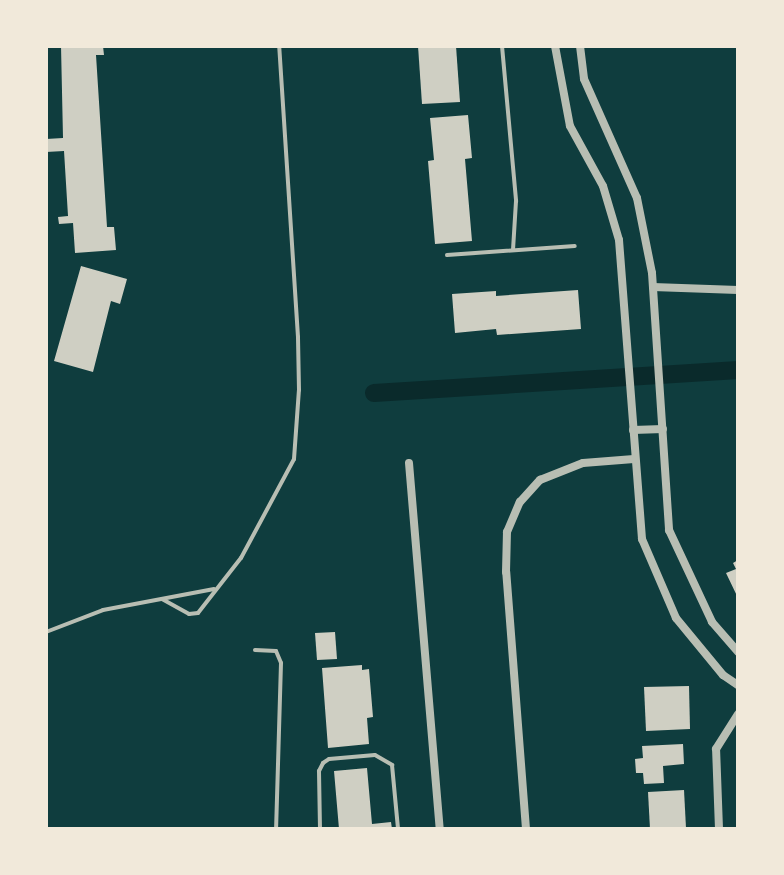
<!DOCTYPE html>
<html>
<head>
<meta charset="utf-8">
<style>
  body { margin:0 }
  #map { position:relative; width:784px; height:875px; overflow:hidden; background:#0f3d3e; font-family:Merriweather,serif }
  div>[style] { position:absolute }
  .canal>* { height:18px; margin:-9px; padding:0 9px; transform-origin:9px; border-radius:9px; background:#0a2a2b }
  .building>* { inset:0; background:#cfcfc3 }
  .service>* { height:4px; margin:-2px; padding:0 2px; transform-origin:2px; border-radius:2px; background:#b8beb3 }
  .minor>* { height:8px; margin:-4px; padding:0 4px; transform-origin:4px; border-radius:4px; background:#b8beb3 }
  span { translate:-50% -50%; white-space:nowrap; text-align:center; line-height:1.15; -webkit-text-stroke:8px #f1e9da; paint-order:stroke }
  .frame { position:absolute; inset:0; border:48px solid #f1e9da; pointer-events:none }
</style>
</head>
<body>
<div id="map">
  <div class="canal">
    <div style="left:374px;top:393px;width:365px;rotate:-3.6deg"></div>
  </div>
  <div class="building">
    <div style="clip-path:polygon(61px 46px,103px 46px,104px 55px,96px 55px,107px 227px,114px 227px,116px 250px,75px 253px,73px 223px,59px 224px,58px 217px,68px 216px,64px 151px,46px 152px,46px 139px,63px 138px)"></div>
    <div style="clip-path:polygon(418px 46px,456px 46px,460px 102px,422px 104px)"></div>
    <div style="clip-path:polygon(468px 115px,472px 158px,465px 159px,472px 241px,435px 244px,428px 161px,434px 160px,430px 118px)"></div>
    <div style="clip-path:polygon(81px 266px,127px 279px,120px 304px,111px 301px,93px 372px,54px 361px)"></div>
    <div style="clip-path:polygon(578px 290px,581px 329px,497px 335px,496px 329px,455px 333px,452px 294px,496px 291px,496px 296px)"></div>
    <div style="clip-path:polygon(738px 560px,738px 598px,726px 573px,736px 569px,733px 563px)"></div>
    <div style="clip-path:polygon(335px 632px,337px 659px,317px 660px,315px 633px)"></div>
    <div style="clip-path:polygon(362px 665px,362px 670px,369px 669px,373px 717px,367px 718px,369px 744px,328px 748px,322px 668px)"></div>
    <div style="clip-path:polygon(689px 686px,690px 729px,646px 731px,644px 687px)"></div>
    <div style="clip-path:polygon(683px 744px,684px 764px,663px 766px,664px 783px,644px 784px,643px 773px,636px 773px,635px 759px,643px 758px,642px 746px)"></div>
    <div style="clip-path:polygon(367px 768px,372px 824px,391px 822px,392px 829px,339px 829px,334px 771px)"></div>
    <div style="clip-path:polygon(684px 790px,686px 828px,650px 829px,648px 792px)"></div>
  </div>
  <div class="service">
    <div style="left:502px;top:46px;width:156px;rotate:84.8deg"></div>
    <div style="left:516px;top:201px;width:49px;rotate:93.5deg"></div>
    <div style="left:447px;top:255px;width:128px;rotate:-4deg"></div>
    <div style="left:162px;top:599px;width:31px;rotate:29deg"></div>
    <div style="left:189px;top:614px;width:9px;rotate:-6deg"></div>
    <div style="left:198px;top:613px;width:70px;rotate:-52deg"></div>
    <div style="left:241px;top:558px;width:112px;rotate:-61.8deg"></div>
    <div style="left:294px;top:459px;width:69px;rotate:-85.9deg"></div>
    <div style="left:299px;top:390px;width:53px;rotate:-91.1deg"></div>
    <div style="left:298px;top:337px;width:292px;rotate:-93.7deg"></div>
    <div style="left:46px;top:632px;width:61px;rotate:-21.1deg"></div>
    <div style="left:103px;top:610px;width:113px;rotate:-10.7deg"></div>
    <div style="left:255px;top:650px;width:21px;rotate:3deg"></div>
    <div style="left:276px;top:651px;width:13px;rotate:67deg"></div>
    <div style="left:281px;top:663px;width:166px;rotate:91.7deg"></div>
    <div style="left:320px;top:829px;width:58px;rotate:-91deg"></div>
    <div style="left:319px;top:771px;width:9px;rotate:-63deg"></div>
    <div style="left:323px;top:763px;width:7px;rotate:-34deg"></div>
    <div style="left:329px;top:759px;width:46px;rotate:-5deg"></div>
    <div style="left:375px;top:755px;width:20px;rotate:30deg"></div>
    <div style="left:392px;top:765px;width:64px;rotate:84.6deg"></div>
  </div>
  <div class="minor">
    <div style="left:555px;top:46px;width:81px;rotate:79.4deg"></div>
    <div style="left:570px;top:126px;width:68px;rotate:61.2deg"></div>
    <div style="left:603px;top:186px;width:56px;rotate:73.5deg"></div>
    <div style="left:619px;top:240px;width:300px;rotate:85.6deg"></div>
    <div style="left:642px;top:539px;width:86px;rotate:66.7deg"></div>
    <div style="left:676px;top:618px;width:74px;rotate:50.5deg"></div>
    <div style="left:723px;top:675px;width:18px;rotate:34deg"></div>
    <div style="left:580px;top:46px;width:33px;rotate:83deg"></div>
    <div style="left:584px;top:79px;width:130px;rotate:66deg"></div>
    <div style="left:637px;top:198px;width:76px;rotate:78.7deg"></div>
    <div style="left:652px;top:273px;width:258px;rotate:86.2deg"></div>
    <div style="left:669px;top:530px;width:102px;rotate:64.9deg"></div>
    <div style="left:712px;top:622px;width:40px;rotate:49deg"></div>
    <div style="left:653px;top:287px;width:85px;rotate:2deg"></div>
    <div style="left:633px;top:430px;width:30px;rotate:-2deg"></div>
    <div style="left:409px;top:463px;width:367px;rotate:85.2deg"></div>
    <div style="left:526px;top:829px;width:258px;rotate:-94.4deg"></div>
    <div style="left:506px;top:572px;width:40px;rotate:-88.6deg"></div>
    <div style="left:507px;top:532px;width:33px;rotate:-67deg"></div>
    <div style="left:520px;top:502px;width:30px;rotate:-48deg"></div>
    <div style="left:540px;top:480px;width:46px;rotate:-21.6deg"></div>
    <div style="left:583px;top:463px;width:51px;rotate:-4.5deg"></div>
    <div style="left:719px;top:829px;width:80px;rotate:-92.1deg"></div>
    <div style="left:716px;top:749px;width:41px;rotate:-57.8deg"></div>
  </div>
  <div class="frame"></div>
</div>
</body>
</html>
